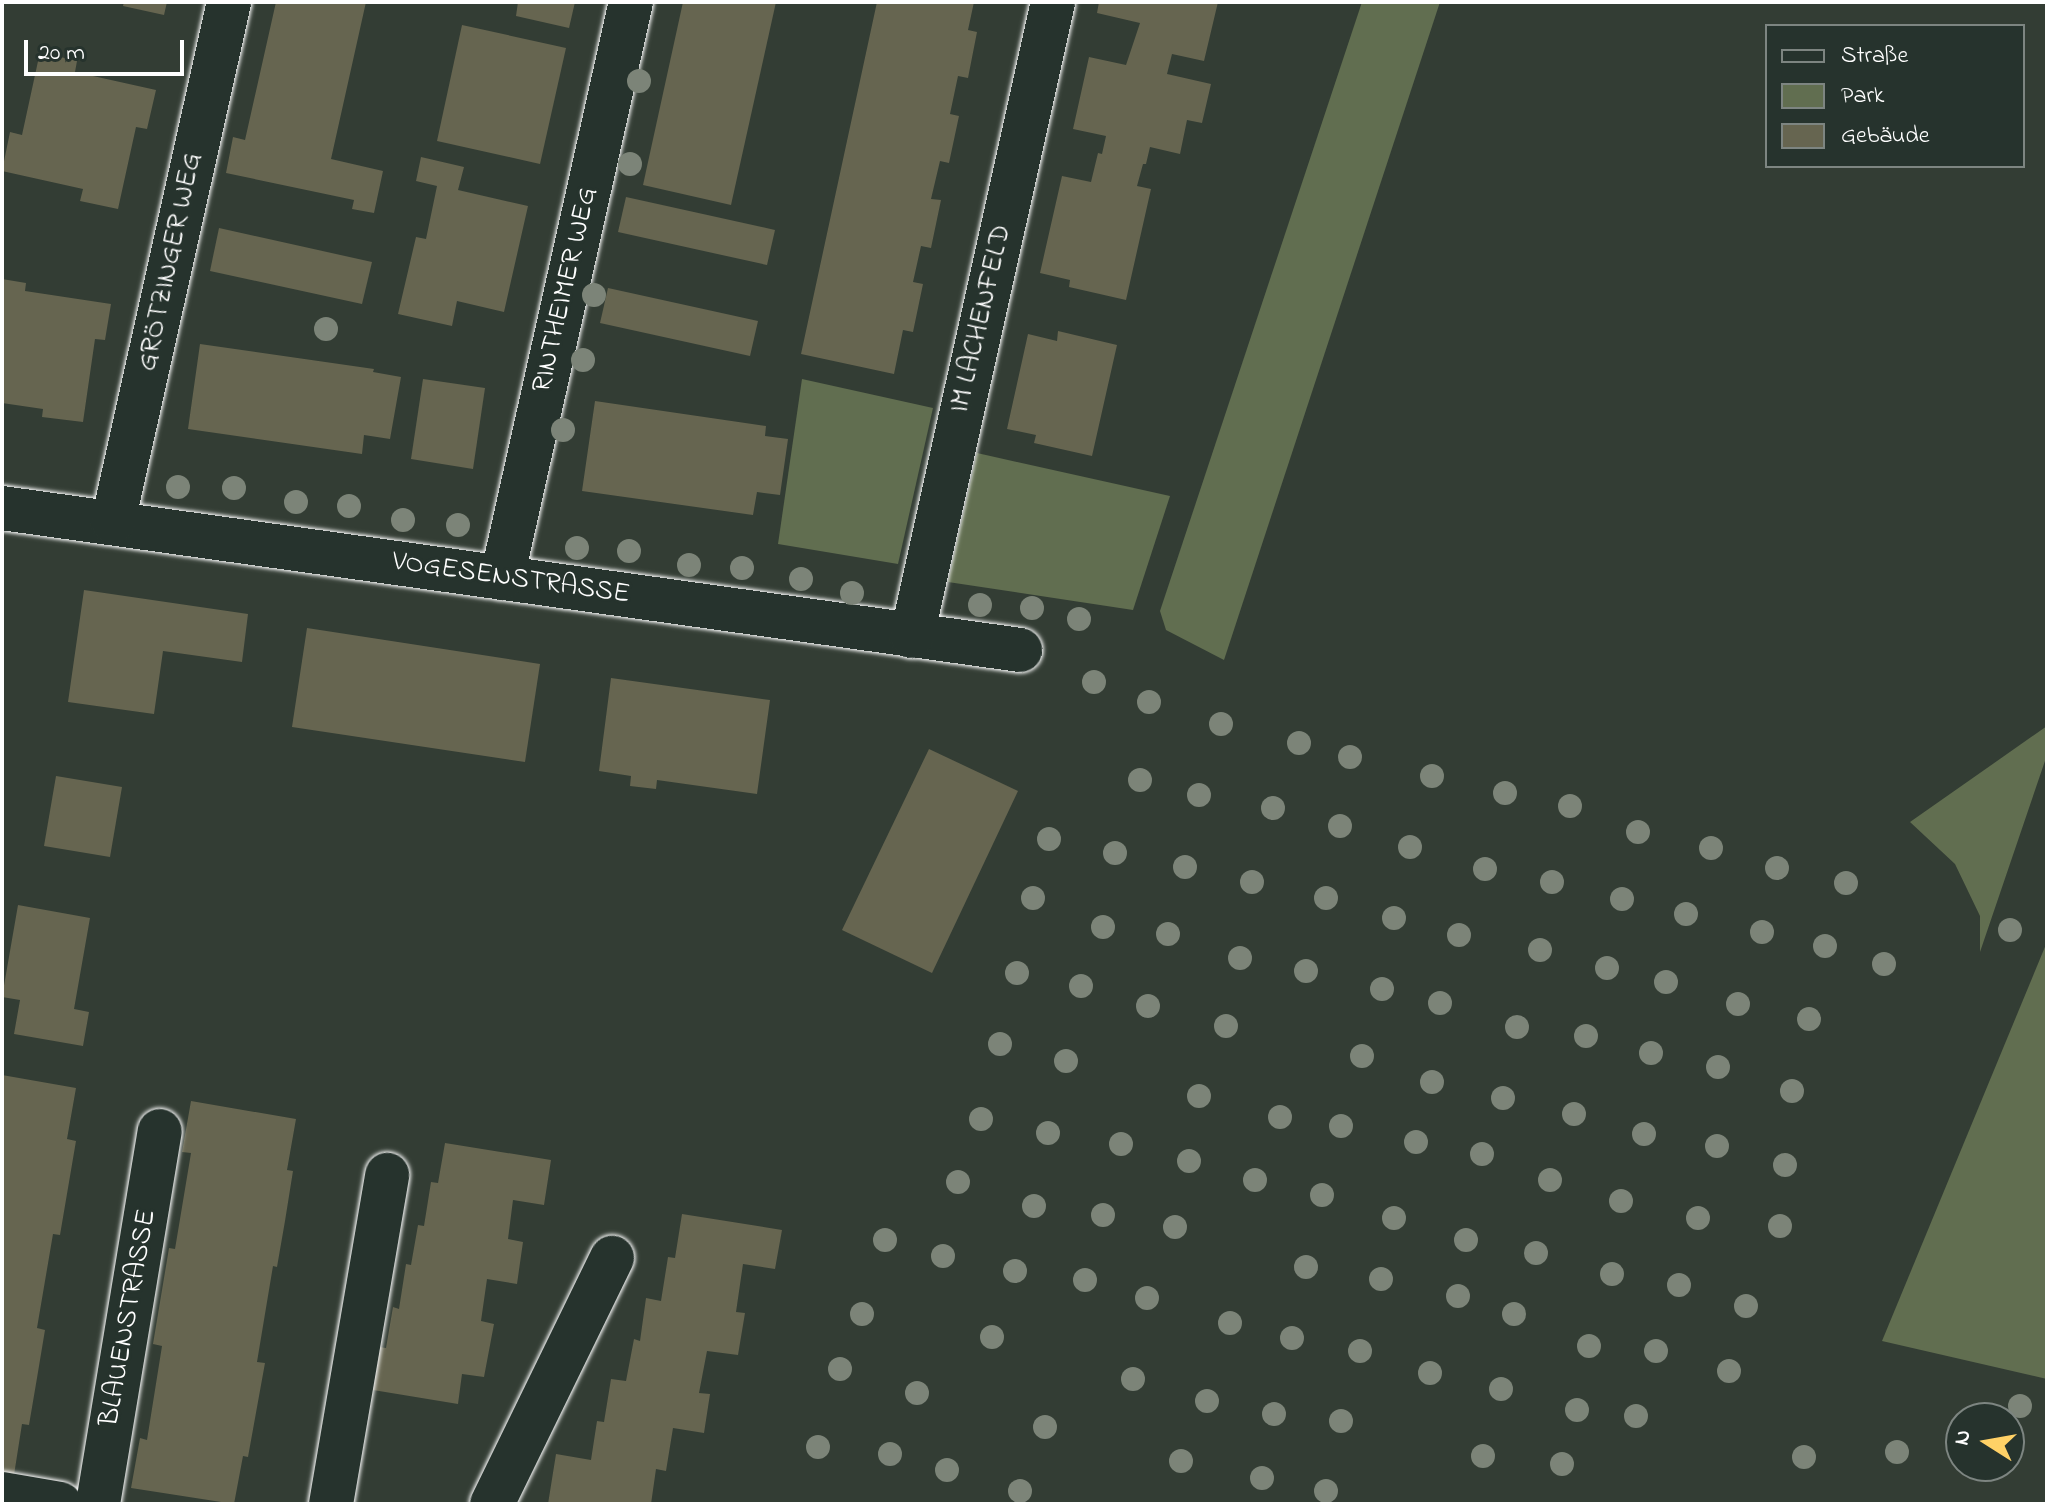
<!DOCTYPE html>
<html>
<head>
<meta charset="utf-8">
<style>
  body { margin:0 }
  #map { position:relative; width:2049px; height:1506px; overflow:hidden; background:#333d34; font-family:"Indie Flower",sans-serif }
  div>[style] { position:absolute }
  .green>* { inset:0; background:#616e50 }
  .building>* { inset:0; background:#666550 }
  .roads { filter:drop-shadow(0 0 2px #fff) drop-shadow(0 0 2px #fff) }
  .street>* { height:44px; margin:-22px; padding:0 22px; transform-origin:22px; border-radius:22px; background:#26332d }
  .trees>* { width:24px; height:24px; margin:-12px; border-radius:50%; background:#7c8478 }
  span { translate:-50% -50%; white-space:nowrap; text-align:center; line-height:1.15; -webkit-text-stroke:6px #26332d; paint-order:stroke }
  .street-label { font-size:28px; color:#fff }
  .frame { position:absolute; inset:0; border:4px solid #fff; pointer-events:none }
  .legend { position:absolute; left:1765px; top:24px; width:260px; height:144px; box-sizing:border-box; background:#26332d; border:2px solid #7d8581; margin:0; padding:10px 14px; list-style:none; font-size:24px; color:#fff }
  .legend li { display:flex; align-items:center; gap:16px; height:40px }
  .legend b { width:40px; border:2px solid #7d8581 }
  .north { position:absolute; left:1945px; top:1402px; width:80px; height:80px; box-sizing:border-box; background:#26332d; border:2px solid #7d8581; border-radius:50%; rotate:281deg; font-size:22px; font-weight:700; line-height:32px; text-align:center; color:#fff }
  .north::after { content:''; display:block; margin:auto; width:28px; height:36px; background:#ffd166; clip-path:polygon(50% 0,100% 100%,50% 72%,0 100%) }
  .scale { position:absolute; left:24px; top:40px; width:160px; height:36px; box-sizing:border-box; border:4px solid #fff; border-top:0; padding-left:10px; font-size:24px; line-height:28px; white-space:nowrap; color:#fff; -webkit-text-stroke:6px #26332d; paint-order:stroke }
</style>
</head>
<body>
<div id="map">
  <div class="green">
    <div style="clip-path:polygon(1362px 2px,1440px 2px,1224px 660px,1166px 630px,1160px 611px)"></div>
    <div style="clip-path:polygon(802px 379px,933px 408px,898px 564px,778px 544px)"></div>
    <div style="clip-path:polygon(977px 453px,1170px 496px,1133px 610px,948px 582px)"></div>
    <div style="clip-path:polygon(2047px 726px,2047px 755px,1980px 952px,1980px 916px,1955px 864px,1910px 822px)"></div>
    <div style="clip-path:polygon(2047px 942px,2047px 1379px,1882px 1341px)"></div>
  </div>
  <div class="building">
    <div style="clip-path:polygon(124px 2px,167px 2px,164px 15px,123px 6px)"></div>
    <div style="clip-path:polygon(276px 2px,366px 2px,331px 159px,383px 171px,374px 213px,352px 209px,354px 200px,226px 173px,233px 137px,245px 140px)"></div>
    <div style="clip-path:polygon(518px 2px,575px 2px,569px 28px,516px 16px)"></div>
    <div style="clip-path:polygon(683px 2px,776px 2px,731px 205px,643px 185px)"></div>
    <div style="clip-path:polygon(877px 2px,974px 2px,968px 30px,977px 32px,968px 78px,958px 76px,950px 114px,959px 116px,949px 163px,940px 161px,931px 199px,941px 200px,931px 248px,921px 246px,913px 282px,923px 284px,913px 332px,903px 330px,894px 374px,801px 354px)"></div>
    <div style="clip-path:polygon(1099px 2px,1218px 2px,1204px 61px,1172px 54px,1167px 74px,1211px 84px,1202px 123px,1187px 120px,1180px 154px,1150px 147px,1146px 164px,1143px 164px,1137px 186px,1151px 189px,1126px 300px,1069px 287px,1070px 280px,1040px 273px,1062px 176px,1091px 182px,1098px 153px,1102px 154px,1106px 136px,1073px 129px,1089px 57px,1126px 65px,1140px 23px,1097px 13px)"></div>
    <div style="clip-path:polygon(462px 25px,566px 48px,540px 164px,437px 141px)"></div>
    <div style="clip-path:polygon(40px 52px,77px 61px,75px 72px,156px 90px,147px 129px,136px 127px,118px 209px,80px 201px,83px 189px,2px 171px,10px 132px,22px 135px)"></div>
    <div style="clip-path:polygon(421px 157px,464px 167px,458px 190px,528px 206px,504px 312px,457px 301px,452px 326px,398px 314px,416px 237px,426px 239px,437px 186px,416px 181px)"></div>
    <div style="clip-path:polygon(626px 197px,775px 230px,767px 265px,618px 232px)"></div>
    <div style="clip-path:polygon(219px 228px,372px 262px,362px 304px,210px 271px)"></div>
    <div style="clip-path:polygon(2px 279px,26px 283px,25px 291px,111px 304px,105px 340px,95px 339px,83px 422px,42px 417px,43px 409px,2px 403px)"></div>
    <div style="clip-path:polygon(608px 288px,758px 321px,750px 356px,600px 323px)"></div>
    <div style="clip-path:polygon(1058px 331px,1117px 345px,1092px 456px,1034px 443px,1036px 435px,1007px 429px,1028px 334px,1057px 341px)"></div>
    <div style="clip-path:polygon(200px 344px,374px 369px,373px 372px,401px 377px,390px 439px,364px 435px,362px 454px,188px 429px)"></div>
    <div style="clip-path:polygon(423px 379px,485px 388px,473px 469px,411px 459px)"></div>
    <div style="clip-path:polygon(595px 401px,766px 426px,765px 436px,788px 439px,780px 495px,757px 492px,753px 515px,582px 491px)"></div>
    <div style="clip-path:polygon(84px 590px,248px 614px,242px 662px,163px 651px,154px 714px,68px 702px)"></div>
    <div style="clip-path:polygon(307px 628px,540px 664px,525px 762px,292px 727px)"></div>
    <div style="clip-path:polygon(611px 678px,770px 700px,757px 794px,657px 780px,656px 789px,630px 786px,631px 776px,599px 771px)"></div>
    <div style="clip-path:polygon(929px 749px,1018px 791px,932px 973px,842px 930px)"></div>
    <div style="clip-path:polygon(56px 776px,122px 787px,110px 857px,44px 846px)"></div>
    <div style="clip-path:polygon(18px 905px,90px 918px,74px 1009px,89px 1012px,83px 1046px,14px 1034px,20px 1000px,2px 997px)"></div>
    <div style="clip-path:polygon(2px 1075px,76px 1088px,67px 1139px,76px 1141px,60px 1235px,53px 1234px,37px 1328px,45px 1330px,37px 1378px,29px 1425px,22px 1424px,14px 1475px,2px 1473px)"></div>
    <div style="clip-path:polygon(191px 1101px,296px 1119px,287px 1170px,293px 1171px,285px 1221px,277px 1267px,273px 1266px,257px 1362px,265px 1363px,248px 1457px,243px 1456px,234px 1504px,131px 1488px,140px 1438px,147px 1440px,162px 1346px,153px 1344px,169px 1248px,175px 1249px,191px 1153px,182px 1152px)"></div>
    <div style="clip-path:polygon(445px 1143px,551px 1160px,544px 1205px,513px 1200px,508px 1239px,523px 1242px,517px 1284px,487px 1279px,481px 1321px,494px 1324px,484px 1377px,462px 1374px,458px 1404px,373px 1390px,379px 1347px,386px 1348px,393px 1307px,399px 1309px,406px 1264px,411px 1265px,418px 1225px,424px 1226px,431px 1182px,438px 1183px)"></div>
    <div style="clip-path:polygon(682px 1214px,782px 1230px,775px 1269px,743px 1264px,736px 1312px,745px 1313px,738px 1355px,707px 1351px,699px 1393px,710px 1394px,704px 1433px,673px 1428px,666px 1471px,656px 1469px,651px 1504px,548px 1504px,556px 1454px,591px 1460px,597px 1421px,604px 1422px,611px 1379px,626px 1381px,634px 1339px,640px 1341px,646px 1298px,661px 1301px,668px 1257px,675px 1258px)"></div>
  </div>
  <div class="roads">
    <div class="street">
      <div style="left:2px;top:508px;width:1028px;rotate:7.94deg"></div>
      <div style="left:113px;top:522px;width:533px;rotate:-77.42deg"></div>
      <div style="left:502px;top:578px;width:590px;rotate:-77.38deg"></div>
      <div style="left:912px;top:636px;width:649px;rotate:-77.46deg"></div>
      <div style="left:2px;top:1494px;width:59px;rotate:9.8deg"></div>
      <div style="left:98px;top:1504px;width:378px;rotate:-80.6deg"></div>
      <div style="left:331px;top:1504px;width:334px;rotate:-80.3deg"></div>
      <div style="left:492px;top:1504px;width:274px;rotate:-64deg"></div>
    </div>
  </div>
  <div class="trees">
    <div style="left:639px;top:81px"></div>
    <div style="left:630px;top:164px"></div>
    <div style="left:594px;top:295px"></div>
    <div style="left:326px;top:329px"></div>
    <div style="left:583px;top:360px"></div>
    <div style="left:563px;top:430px"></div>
    <div style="left:178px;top:487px"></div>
    <div style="left:234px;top:488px"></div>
    <div style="left:296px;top:502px"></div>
    <div style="left:349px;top:506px"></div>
    <div style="left:403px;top:520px"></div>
    <div style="left:458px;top:525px"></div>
    <div style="left:577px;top:548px"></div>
    <div style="left:629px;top:551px"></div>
    <div style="left:689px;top:565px"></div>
    <div style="left:742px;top:568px"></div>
    <div style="left:801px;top:579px"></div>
    <div style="left:852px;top:593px"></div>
    <div style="left:980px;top:605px"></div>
    <div style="left:1032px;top:608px"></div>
    <div style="left:1079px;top:619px"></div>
    <div style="left:1094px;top:682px"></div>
    <div style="left:1149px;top:702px"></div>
    <div style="left:1221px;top:724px"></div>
    <div style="left:1299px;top:743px"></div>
    <div style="left:1350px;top:757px"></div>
    <div style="left:1432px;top:776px"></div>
    <div style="left:1140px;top:780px"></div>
    <div style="left:1505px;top:793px"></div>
    <div style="left:1199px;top:795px"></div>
    <div style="left:1570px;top:806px"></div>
    <div style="left:1273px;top:808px"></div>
    <div style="left:1340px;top:826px"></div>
    <div style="left:1638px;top:832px"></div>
    <div style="left:1049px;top:839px"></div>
    <div style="left:1410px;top:847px"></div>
    <div style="left:1711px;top:848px"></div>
    <div style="left:1115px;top:853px"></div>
    <div style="left:1185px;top:867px"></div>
    <div style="left:1777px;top:868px"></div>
    <div style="left:1485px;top:869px"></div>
    <div style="left:1252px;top:882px"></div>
    <div style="left:1552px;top:882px"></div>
    <div style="left:1846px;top:883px"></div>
    <div style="left:1033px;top:898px"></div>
    <div style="left:1326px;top:898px"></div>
    <div style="left:1622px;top:899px"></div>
    <div style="left:1686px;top:914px"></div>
    <div style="left:1394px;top:918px"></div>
    <div style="left:1103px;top:927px"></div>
    <div style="left:2010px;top:930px"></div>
    <div style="left:1762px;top:932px"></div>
    <div style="left:1168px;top:934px"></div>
    <div style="left:1459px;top:935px"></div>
    <div style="left:1825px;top:946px"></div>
    <div style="left:1540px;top:950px"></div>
    <div style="left:1240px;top:958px"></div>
    <div style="left:1884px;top:964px"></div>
    <div style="left:1607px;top:968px"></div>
    <div style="left:1306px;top:971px"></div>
    <div style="left:1017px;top:973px"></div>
    <div style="left:1666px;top:982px"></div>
    <div style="left:1081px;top:986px"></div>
    <div style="left:1382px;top:989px"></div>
    <div style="left:1440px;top:1003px"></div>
    <div style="left:1738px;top:1004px"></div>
    <div style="left:1148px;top:1006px"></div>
    <div style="left:1809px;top:1019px"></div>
    <div style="left:1226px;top:1026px"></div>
    <div style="left:1517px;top:1027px"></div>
    <div style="left:1586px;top:1036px"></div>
    <div style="left:1000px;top:1044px"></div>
    <div style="left:1651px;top:1053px"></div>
    <div style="left:1362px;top:1056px"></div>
    <div style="left:1066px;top:1061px"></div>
    <div style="left:1718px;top:1067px"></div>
    <div style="left:1432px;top:1082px"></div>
    <div style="left:1792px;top:1091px"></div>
    <div style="left:1199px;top:1096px"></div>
    <div style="left:1503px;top:1098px"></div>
    <div style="left:1574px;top:1114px"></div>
    <div style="left:1280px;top:1117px"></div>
    <div style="left:981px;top:1119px"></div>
    <div style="left:1341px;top:1126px"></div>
    <div style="left:1048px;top:1133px"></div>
    <div style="left:1644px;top:1134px"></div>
    <div style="left:1416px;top:1142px"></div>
    <div style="left:1121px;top:1144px"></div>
    <div style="left:1717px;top:1146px"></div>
    <div style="left:1482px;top:1154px"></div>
    <div style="left:1189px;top:1161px"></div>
    <div style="left:1785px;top:1165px"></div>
    <div style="left:1255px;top:1180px"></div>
    <div style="left:1550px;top:1180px"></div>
    <div style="left:958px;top:1182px"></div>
    <div style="left:1322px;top:1195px"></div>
    <div style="left:1621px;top:1201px"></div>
    <div style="left:1034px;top:1206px"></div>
    <div style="left:1103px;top:1215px"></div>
    <div style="left:1394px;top:1218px"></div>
    <div style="left:1698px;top:1218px"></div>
    <div style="left:1780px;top:1226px"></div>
    <div style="left:1175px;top:1227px"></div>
    <div style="left:885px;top:1240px"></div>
    <div style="left:1466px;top:1240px"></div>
    <div style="left:1536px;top:1253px"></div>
    <div style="left:943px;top:1256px"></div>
    <div style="left:1306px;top:1267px"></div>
    <div style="left:1015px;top:1271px"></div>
    <div style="left:1612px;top:1274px"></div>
    <div style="left:1381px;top:1279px"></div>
    <div style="left:1085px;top:1280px"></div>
    <div style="left:1679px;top:1285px"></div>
    <div style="left:1458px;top:1296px"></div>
    <div style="left:1147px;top:1298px"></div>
    <div style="left:1746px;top:1306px"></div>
    <div style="left:862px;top:1314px"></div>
    <div style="left:1514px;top:1314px"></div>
    <div style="left:1230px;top:1323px"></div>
    <div style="left:992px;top:1337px"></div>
    <div style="left:1292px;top:1338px"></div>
    <div style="left:1589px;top:1346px"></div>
    <div style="left:1360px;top:1351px"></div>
    <div style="left:1656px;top:1351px"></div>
    <div style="left:840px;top:1369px"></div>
    <div style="left:1729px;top:1371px"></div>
    <div style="left:1430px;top:1373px"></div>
    <div style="left:1133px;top:1379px"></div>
    <div style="left:1501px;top:1389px"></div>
    <div style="left:917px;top:1393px"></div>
    <div style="left:1207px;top:1401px"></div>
    <div style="left:2020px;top:1406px"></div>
    <div style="left:1577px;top:1410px"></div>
    <div style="left:1274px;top:1414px"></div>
    <div style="left:1636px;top:1416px"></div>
    <div style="left:1341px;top:1421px"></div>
    <div style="left:1045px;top:1427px"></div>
    <div style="left:818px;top:1447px"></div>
    <div style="left:1897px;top:1452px"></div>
    <div style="left:890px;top:1454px"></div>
    <div style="left:1483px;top:1456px"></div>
    <div style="left:1804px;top:1457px"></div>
    <div style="left:1181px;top:1461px"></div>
    <div style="left:1562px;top:1464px"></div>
    <div style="left:947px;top:1470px"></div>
    <div style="left:1262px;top:1478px"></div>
    <div style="left:1020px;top:1491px"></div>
    <div style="left:1326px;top:1491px"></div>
  </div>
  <div class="street-label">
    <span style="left:171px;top:262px;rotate:-78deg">GRÖTZINGER WEG</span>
    <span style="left:566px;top:290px;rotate:-77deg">RINTHEIMER WEG</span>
    <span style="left:982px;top:319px;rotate:-77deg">IM LACHENFELD</span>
    <span style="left:511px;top:579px;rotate:8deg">VOGESENSTRASSE</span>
    <span style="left:129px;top:1318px;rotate:-80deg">BLAUENSTRASSE</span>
  </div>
  <div class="frame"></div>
  <ul class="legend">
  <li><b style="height:10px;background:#26332d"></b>Straße</li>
  <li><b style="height:22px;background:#616e50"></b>Park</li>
  <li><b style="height:22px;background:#666550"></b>Gebäude</li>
  </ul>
  <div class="north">N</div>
  <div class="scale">20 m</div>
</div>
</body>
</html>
